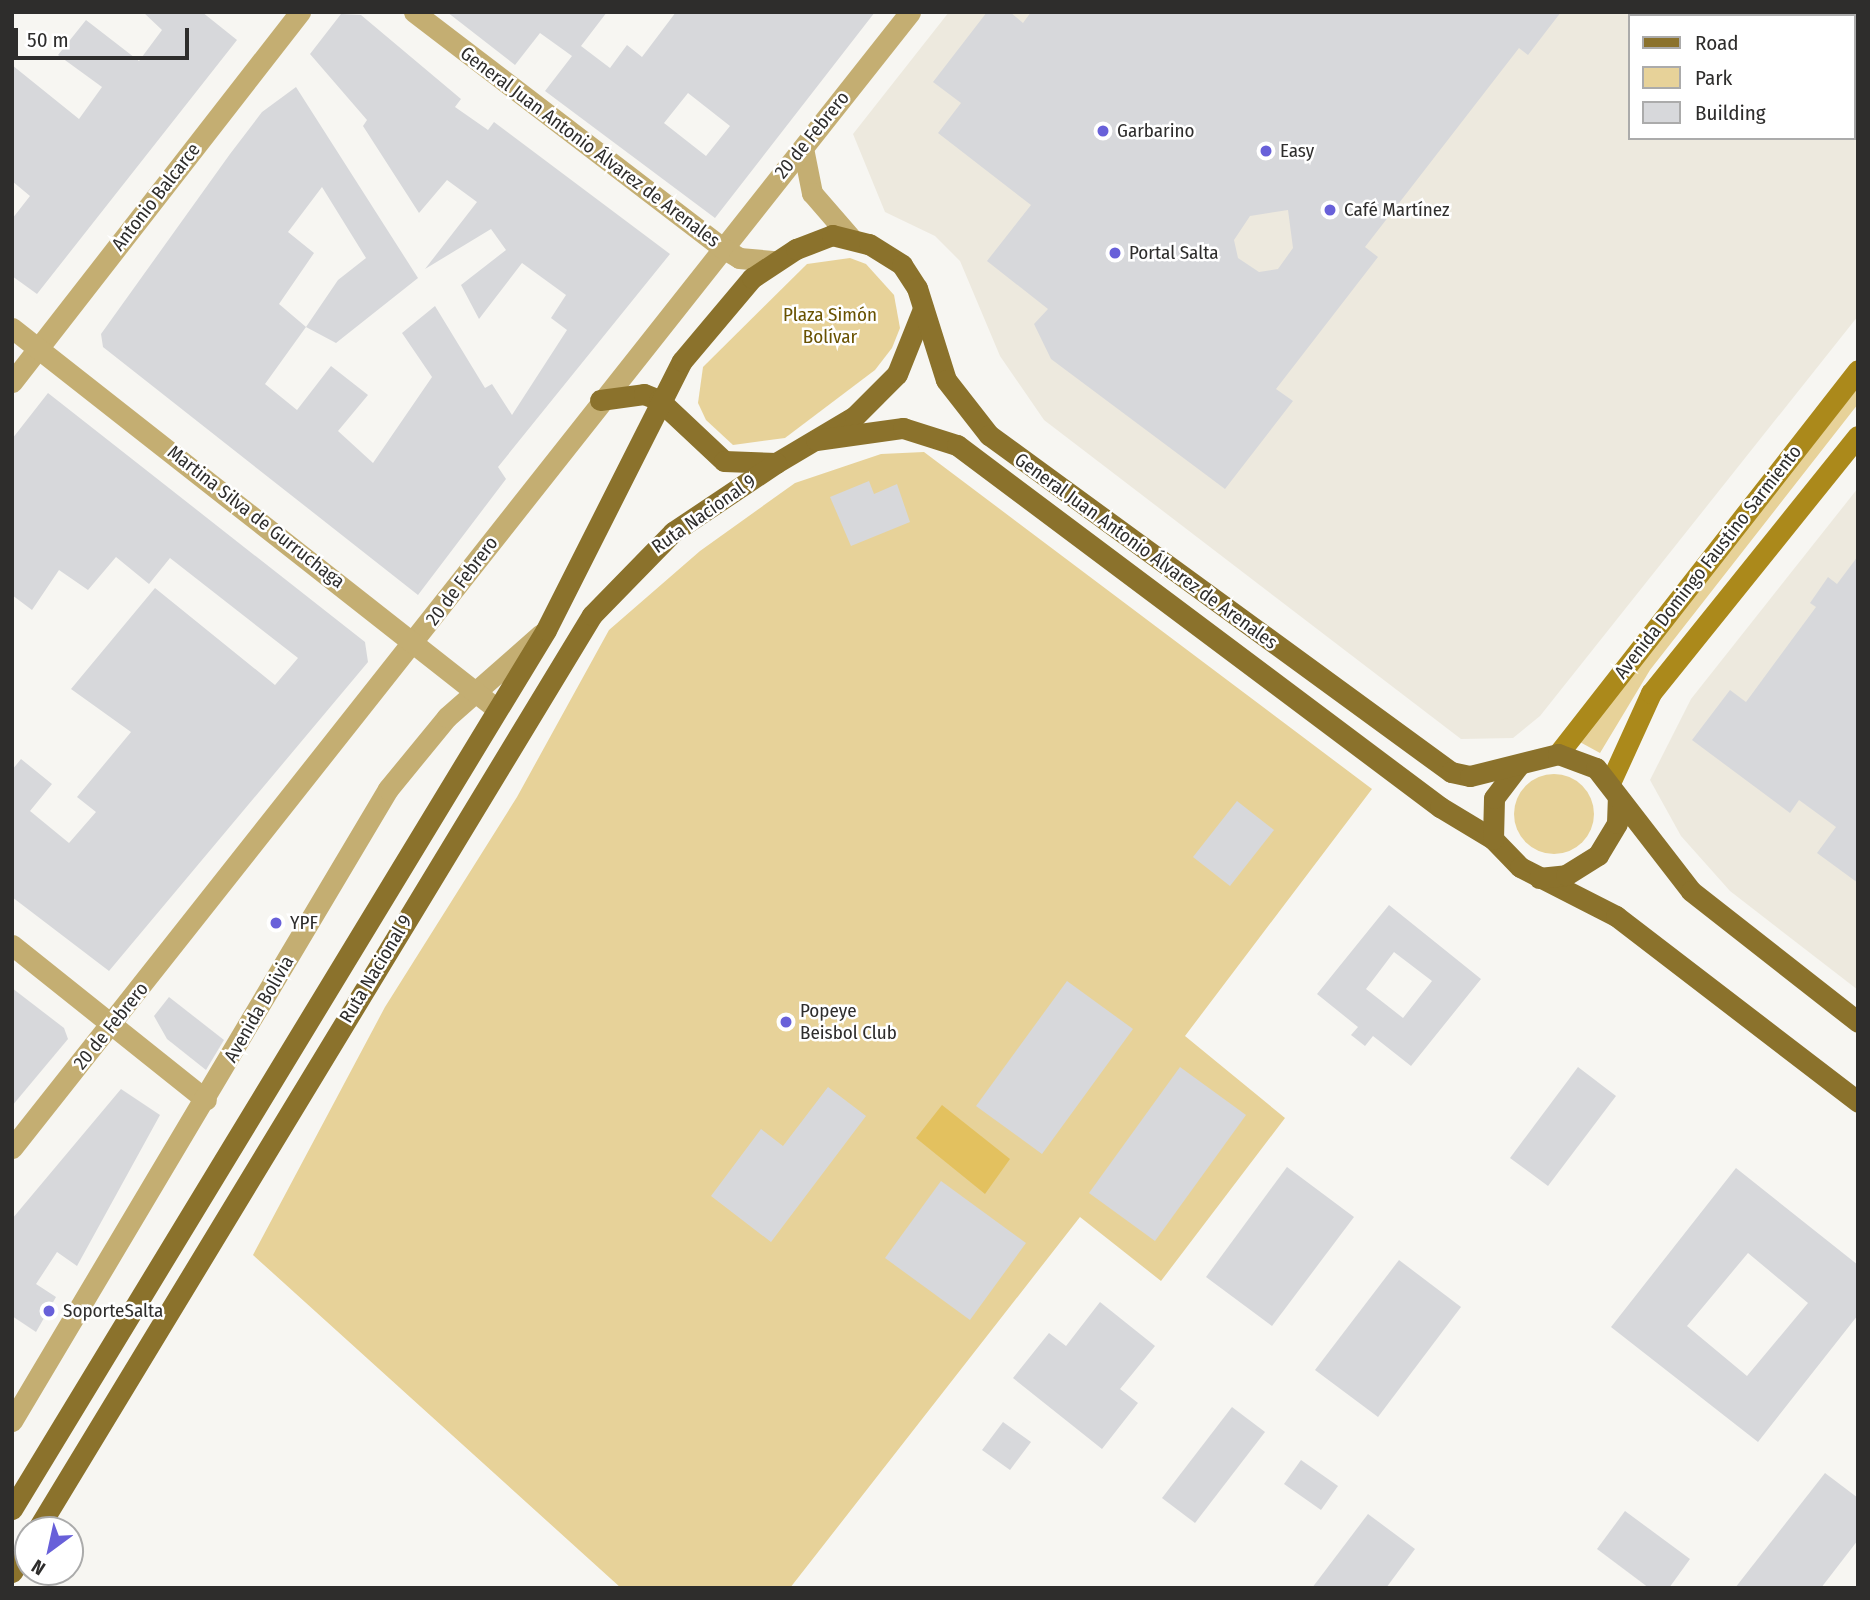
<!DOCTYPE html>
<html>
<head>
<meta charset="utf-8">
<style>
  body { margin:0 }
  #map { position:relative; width:1870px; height:1600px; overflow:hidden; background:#f7f6f2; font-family:"Fira Sans Condensed",sans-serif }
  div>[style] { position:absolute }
  .built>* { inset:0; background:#ede9de }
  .green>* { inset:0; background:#e7d299 }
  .round { border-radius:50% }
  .water>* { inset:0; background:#e3c15f }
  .building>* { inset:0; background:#d7d8db }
  .minor>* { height:21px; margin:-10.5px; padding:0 10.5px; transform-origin:10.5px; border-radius:10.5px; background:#c4ae72 }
  .tertiary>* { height:21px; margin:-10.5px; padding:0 10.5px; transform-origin:10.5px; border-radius:10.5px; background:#c4ae72 }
  .secondary>* { height:21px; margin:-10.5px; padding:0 10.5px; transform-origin:10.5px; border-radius:10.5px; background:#ab891b }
  .primary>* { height:21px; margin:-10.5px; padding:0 10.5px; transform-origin:10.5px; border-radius:10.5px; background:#8b722c }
  .dots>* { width:19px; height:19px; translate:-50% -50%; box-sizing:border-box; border:4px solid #fff; border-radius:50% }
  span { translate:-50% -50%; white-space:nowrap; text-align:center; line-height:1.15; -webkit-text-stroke:5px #fff; paint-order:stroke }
  .poi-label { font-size:19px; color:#2e2d2c }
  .left { translate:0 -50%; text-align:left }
  .street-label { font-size:19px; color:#2e2d2c }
  .park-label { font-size:19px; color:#695201 }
  .frame { position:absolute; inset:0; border:14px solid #2e2d2c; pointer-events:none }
  .legend { position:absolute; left:1628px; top:14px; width:228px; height:126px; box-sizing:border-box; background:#fff; border:2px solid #ababab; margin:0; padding:9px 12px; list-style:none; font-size:21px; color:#2e2d2c }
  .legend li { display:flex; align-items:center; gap:14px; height:35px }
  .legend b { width:35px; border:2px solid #ababab }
  .north { position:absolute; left:14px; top:1516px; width:70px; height:70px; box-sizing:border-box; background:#fff; border:2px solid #ababab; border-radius:50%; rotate:213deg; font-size:19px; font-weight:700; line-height:28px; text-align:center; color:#2e2d2c }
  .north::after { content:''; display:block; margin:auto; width:24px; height:32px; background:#6860d9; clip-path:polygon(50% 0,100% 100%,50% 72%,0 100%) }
  .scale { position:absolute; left:14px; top:28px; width:175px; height:32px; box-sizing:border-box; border:4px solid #2e2d2c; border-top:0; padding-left:9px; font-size:21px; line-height:24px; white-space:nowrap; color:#2e2d2c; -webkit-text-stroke:5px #fff; paint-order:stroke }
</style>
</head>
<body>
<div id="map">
  <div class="built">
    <div style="clip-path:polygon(evenodd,949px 12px,1858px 12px,1858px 316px,1540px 716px,1513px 738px,1461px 739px,1044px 420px,1000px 356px,960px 261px,935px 236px,885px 212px,853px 134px,949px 12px,1630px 16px,1854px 16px,1854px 138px,1630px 138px,1630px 16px)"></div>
    <div style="clip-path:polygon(1858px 488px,1858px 990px,1730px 891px,1681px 836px,1650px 780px,1691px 699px)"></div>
  </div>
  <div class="green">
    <div style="clip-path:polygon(850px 258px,866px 264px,894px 295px,900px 328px,892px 348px,875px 370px,785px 438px,733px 445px,706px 420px,698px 403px,703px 367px,807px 264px)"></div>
    <div style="clip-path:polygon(1858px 388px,1858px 404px,1650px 670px,1600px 753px,1578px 741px)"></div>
    <div style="clip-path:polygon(924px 452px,1372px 789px,1185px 1036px,1285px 1118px,1161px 1281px,1080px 1217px,790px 1588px,621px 1588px,253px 1255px,385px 1007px,517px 797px,609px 630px,700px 551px,795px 483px,881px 454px)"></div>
    <div class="round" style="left:1514px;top:774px;width:80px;height:80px"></div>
  </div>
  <div class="water">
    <div style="clip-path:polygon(942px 1105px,1010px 1159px,985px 1194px,916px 1138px)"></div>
  </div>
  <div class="building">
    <div style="clip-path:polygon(143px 12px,202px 12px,237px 40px,37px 294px,12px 276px,12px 219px,30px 196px,12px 181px,12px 65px,79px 119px,102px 87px,58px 55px,86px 20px,139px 61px,162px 30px)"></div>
    <div style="clip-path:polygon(evenodd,447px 12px,607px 12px,581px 46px,610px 68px,627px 45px,642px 57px,676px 12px,875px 12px,715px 218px,545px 91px,572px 56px,540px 33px,515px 65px,447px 12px,688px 93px,730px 126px,706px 156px,664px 123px,688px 93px)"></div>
    <div style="clip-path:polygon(evenodd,987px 12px,1010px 12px,1023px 23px,1031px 12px,1561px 12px,1528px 55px,1519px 48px,1365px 247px,1378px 257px,1276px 389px,1293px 401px,1225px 489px,1051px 359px,1034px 324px,1048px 309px,987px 261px,1031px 205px,938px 133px,961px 103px,933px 82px,987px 12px,1288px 210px,1293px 248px,1278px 269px,1259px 272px,1238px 258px,1234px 240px,1250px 216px,1288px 210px)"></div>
    <div style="clip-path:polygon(evenodd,341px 14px,361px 15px,461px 99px,455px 107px,488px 130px,494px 122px,670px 254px,498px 467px,506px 479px,418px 595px,103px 347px,101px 334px,230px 154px,262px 112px,296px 87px,418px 278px,336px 343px,306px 327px,265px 384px,297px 410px,331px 366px,368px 395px,338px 431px,373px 463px,432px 377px,402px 333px,435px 306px,485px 388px,492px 384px,512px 415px,567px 330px,551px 318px,566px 295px,522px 263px,479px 319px,461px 285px,506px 250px,491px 229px,425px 269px,477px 202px,447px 180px,419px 213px,363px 126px,367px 120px,310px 54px,341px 14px,322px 187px,366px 258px,338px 280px,306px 327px,279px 304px,314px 253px,288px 232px,322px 187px)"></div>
    <div style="clip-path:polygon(48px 393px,365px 642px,368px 662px,109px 971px,12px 897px,12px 770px,21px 759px,52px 784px,30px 811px,69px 843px,96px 812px,77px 797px,131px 732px,71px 689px,155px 588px,275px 685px,298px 658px,170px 558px,149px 584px,116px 557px,88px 590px,59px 570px,32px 610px,12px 595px,12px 439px)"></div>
    <div style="clip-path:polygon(869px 481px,874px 494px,897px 484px,910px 522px,851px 546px,830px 497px)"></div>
    <div style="clip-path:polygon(1858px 556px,1858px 883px,1817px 853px,1836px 827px,1799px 800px,1790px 813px,1692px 740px,1730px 690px,1746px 702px,1816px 607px,1810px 603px,1828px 577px,1837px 584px)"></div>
    <div style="clip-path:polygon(1237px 801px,1274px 830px,1230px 886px,1193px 857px)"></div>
    <div style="clip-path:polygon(evenodd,1389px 905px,1481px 979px,1411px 1066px,1373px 1036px,1365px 1046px,1351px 1035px,1358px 1027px,1317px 994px,1389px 905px,1394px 952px,1432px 981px,1403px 1018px,1366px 989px,1394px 952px)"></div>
    <div style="clip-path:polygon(1067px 981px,1133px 1029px,1042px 1154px,976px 1106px)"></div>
    <div style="clip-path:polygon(12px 988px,64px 1028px,68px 1039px,12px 1106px)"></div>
    <div style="clip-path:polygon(169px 997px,224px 1040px,206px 1070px,167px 1039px,154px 1016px)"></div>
    <div style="clip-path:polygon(1180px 1067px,1246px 1115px,1155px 1241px,1089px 1193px)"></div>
    <div style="clip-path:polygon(1578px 1067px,1616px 1096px,1548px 1186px,1510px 1158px)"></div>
    <div style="clip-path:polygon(828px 1087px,866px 1116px,771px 1242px,711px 1196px,761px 1129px,783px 1146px)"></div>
    <div style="clip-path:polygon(121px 1089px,160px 1115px,77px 1266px,57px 1252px,36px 1284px,56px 1297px,36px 1332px,12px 1316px,12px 1219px)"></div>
    <div style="clip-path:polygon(1287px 1167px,1354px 1217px,1272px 1326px,1206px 1277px)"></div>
    <div style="clip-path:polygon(evenodd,1736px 1168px,1858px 1265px,1858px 1315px,1758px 1442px,1611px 1327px,1736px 1168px,1748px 1253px,1808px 1303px,1747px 1376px,1687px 1326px,1748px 1253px)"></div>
    <div style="clip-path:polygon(941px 1181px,1026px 1243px,970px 1320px,885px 1258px)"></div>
    <div style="clip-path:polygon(1399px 1260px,1461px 1307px,1378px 1417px,1315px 1370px)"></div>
    <div style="clip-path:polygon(1100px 1302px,1155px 1346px,1120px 1389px,1138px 1403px,1102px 1449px,1013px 1378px,1049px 1333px,1066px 1346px)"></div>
    <div style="clip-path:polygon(1232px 1407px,1265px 1432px,1195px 1523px,1162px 1498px)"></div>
    <div style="clip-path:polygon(1003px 1422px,1031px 1442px,1010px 1470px,982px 1450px)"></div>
    <div style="clip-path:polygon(1301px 1460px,1338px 1486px,1321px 1510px,1284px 1484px)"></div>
    <div style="clip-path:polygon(1825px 1473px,1858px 1498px,1858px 1540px,1821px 1588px,1735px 1588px)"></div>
    <div style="clip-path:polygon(1625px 1511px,1690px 1559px,1669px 1588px,1649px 1588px,1597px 1549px)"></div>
    <div style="clip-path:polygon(1368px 1514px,1415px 1549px,1386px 1588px,1312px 1588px)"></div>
  </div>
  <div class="minor">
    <div style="left:803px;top:148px;width:46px;rotate:78.7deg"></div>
    <div style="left:812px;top:193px;width:60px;rotate:49.1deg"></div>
    <div style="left:12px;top:382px;width:469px;rotate:-52.1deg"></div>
    <div style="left:12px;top:945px;width:248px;rotate:38.6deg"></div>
    <div style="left:12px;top:1148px;width:1448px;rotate:-51.67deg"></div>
    <div style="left:12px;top:1421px;width:735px;rotate:-59.25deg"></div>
    <div style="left:388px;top:789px;width:93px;rotate:-50.7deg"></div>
    <div style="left:447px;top:717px;width:125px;rotate:-41.4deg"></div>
  </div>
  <div class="tertiary">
    <div style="left:414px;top:12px;width:387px;rotate:37.4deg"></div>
    <div style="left:721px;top:247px;width:21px;rotate:31deg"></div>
    <div style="left:739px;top:258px;width:36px;rotate:5deg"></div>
    <div style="left:12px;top:328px;width:617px;rotate:38.15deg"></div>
  </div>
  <div class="secondary">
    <div style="left:1558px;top:754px;width:487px;rotate:-52deg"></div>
    <div style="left:1610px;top:783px;width:99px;rotate:-65.5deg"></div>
    <div style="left:1651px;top:693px;width:330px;rotate:-51.2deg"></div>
  </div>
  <div class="primary">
    <div style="left:600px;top:400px;width:44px;rotate:-7.8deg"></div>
    <div style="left:644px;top:394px;width:16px;rotate:22deg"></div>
    <div style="left:659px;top:400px;width:89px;rotate:43.2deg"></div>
    <div style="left:724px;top:461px;width:52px;rotate:2.2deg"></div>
    <div style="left:776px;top:463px;width:92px;rotate:-30.7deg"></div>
    <div style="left:855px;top:416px;width:59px;rotate:-45deg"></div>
    <div style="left:897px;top:374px;width:70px;rotate:-68.2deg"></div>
    <div style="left:816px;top:440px;width:88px;rotate:-7.9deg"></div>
    <div style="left:903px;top:428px;width:57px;rotate:17.5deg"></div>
    <div style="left:957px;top:445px;width:604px;rotate:36.85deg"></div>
    <div style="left:1440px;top:807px;width:62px;rotate:31.1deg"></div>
    <div style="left:1493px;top:839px;width:39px;rotate:46deg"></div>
    <div style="left:1520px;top:867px;width:108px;rotate:27deg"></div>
    <div style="left:1616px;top:916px;width:305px;rotate:37.5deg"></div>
    <div style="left:1493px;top:839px;width:41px;rotate:-88.6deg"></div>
    <div style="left:1494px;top:798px;width:41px;rotate:-52.9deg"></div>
    <div style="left:1539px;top:878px;width:27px;rotate:-6deg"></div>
    <div style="left:1566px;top:875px;width:38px;rotate:-32deg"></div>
    <div style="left:1598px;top:855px;width:37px;rotate:-59deg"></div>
    <div style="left:1617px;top:823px;width:23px;rotate:-88deg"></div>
    <div style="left:12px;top:1509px;width:1028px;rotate:-58.72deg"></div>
    <div style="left:546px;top:630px;width:301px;rotate:-63.2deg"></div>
    <div style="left:682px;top:361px;width:109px;rotate:-49.9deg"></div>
    <div style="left:752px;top:278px;width:53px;rotate:-33.4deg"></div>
    <div style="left:796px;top:249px;width:39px;rotate:-21deg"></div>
    <div style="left:832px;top:235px;width:38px;rotate:14deg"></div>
    <div style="left:869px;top:244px;width:39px;rotate:32deg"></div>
    <div style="left:902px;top:265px;width:27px;rotate:57deg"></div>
    <div style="left:917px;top:288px;width:96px;rotate:72.5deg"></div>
    <div style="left:946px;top:380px;width:70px;rotate:52deg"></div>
    <div style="left:989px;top:435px;width:572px;rotate:36.11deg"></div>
    <div style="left:1451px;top:772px;width:19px;rotate:12deg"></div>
    <div style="left:1470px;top:776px;width:91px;rotate:-14deg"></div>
    <div style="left:1558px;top:754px;width:40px;rotate:20.2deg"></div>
    <div style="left:1596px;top:768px;width:155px;rotate:52.3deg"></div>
    <div style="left:1691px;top:891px;width:212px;rotate:38.1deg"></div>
    <div style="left:37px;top:1530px;width:1070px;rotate:-58.76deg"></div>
    <div style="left:592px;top:615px;width:116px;rotate:-45.7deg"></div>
    <div style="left:673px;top:532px;width:124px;rotate:-33.8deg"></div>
    <div style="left:12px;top:1572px;width:31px;rotate:-58deg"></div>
  </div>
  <div class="dots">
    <div style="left:1103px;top:131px;background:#6860d9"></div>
    <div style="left:1266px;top:151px;background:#6860d9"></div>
    <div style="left:1330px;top:210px;background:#6860d9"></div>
    <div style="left:1115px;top:253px;background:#6860d9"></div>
    <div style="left:276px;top:923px;background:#6860d9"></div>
    <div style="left:786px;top:1022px;background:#6860d9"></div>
    <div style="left:49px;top:1311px;background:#6860d9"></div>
  </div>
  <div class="poi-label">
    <span class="left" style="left:1117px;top:131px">Garbarino</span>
    <span class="left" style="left:1280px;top:151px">Easy</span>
    <span class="left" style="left:1344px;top:210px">Café Martínez</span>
    <span class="left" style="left:1129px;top:253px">Portal Salta</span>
    <span class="left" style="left:290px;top:923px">YPF</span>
    <span class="left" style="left:800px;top:1022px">Popeye<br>Beisbol Club</span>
    <span class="left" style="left:63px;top:1311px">SoporteSalta</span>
  </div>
  <div class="street-label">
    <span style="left:812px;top:135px;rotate:-51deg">20 de Febrero</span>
    <span style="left:590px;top:147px;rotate:37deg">General Juan Antonio Álvarez de Arenales</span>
    <span style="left:156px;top:197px;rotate:-52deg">Antonio Balcarce</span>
    <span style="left:704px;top:514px;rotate:-35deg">Ruta Nacional 9</span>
    <span style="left:256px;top:517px;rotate:38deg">Martina Silva de Gurruchaga</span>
    <span style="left:1146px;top:551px;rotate:36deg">General Juan Antonio Álvarez de Arenales</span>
    <span style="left:1708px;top:562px;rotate:-52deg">Avenida Domingo Faustino Sarmiento</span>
    <span style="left:462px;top:581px;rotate:-53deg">20 de Febrero</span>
    <span style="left:376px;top:969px;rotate:-59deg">Ruta Nacional 9</span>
    <span style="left:259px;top:1009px;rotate:-60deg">Avenida Bolivia</span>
    <span style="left:111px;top:1026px;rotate:-51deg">20 de Febrero</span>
  </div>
  <div class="park-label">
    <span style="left:830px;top:326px">Plaza Simón<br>Bolívar</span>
  </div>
  <div class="frame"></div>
  <ul class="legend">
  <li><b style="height:9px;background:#8b722c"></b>Road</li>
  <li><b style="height:19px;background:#e7d299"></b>Park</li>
  <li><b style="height:19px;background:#d7d8db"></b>Building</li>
  </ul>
  <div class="north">N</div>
  <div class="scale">50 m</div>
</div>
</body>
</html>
